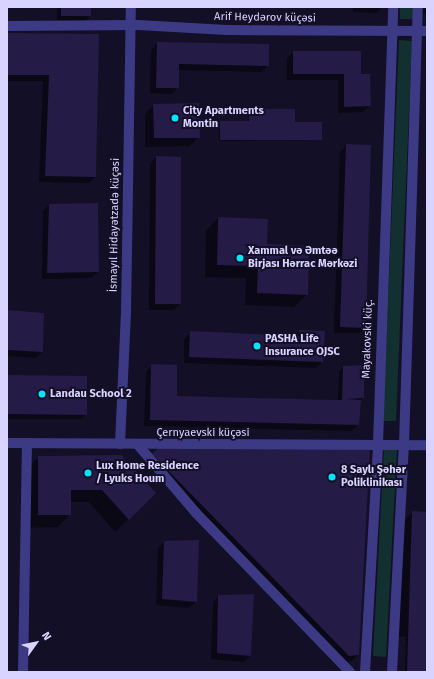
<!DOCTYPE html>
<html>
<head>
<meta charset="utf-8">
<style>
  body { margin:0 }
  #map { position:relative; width:434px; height:679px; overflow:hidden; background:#130f26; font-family:"Fira Sans",sans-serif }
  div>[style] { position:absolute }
  .green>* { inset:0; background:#12302f }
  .shadow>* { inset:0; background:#0007 }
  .building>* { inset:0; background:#241b47 }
  .minor>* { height:10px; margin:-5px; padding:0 5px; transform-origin:5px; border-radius:5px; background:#3d3a85 }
  .dots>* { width:11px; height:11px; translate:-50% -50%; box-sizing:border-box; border:2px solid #130f26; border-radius:50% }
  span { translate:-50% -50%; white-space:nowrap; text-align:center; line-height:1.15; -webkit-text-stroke:4px #130f26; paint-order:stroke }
  .street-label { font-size:11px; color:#d9d4ff }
  .poi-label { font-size:11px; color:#d9d4ff; font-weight:700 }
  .left { translate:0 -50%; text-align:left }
  .frame { position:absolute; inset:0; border:8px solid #d9d4ff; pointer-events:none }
  .north { position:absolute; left:16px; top:623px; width:40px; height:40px; -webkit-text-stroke:3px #130f26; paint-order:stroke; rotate:57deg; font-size:11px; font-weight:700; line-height:16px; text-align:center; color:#d9d4ff }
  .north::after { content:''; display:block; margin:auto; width:14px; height:18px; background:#d9d4ff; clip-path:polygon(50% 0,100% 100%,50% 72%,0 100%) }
</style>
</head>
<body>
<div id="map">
  <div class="green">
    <div style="clip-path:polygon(400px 7px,413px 7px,413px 19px,400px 19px)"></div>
    <div style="clip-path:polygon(399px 40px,412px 41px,396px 421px,383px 421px)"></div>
    <div style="clip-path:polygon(384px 448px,397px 449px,386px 657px,373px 656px)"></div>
  </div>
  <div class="shadow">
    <div style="clip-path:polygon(57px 7px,90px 7px,90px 16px,85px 21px,57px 20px)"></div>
    <div style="clip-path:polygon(353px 7px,382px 7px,377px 13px,353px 12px)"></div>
    <div style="clip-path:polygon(421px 7px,427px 7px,427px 14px,420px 14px)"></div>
    <div style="clip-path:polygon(7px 34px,98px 35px,95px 177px,89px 183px,39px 182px,43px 81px,7px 81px)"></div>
    <div style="clip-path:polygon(157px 43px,268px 65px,262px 72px,178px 70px,178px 87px,172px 94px,150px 93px,151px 50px)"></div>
    <div style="clip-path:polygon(293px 52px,360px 75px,370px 106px,363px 112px,338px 113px,338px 80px,287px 80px,287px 59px)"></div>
    <div style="clip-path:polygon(154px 105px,199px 137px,190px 146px,145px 147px,145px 114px)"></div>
    <div style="clip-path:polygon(249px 110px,294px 123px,321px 140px,219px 141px,219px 124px,248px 122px)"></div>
    <div style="clip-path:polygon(346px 145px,370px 146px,365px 327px,359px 333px,334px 333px,340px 152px)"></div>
    <div style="clip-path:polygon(156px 157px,180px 304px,174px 310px,149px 310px,150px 164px)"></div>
    <div style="clip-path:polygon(49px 205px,98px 272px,91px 278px,42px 279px,43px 211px)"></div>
    <div style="clip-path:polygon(218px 218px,266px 245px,307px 294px,294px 307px,245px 305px,246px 278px,205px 277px,206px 231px)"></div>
    <div style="clip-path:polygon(7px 311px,42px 352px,35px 358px,7px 356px)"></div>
    <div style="clip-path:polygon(300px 331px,324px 332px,322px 362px,316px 368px,184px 363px,184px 339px,191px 332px,293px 337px)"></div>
    <div style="clip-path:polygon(152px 365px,176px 397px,338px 400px,339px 372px,343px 367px,363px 398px,359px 401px,358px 425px,352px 431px,144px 426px,146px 372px)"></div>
    <div style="clip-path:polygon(7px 376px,86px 415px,81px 419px,7px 419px)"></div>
    <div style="clip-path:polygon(162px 446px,358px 654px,352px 661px,343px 662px,147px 461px)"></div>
    <div style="clip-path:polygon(39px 457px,155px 493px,115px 532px,89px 502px,70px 502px,70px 514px,58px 527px,26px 528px,26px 469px)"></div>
    <div style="clip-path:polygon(413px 512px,427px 513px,427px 672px,405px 672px,406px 637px,397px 637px,400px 525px)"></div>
    <div style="clip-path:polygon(198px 541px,196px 602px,189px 608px,156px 605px,158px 548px,164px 542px)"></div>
    <div style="clip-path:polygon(219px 596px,250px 656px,244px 662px,211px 659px,213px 602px)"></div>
  </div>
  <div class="building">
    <div style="clip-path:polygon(61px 7px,91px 7px,91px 16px,61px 16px)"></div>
    <div style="clip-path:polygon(7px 33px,99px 34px,96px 177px,45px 176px,49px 75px,7px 75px)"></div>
    <div style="clip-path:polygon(157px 42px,269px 44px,269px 66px,179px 64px,179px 88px,156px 88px)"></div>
    <div style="clip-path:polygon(293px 51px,361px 51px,361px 74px,370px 74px,371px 106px,344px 107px,344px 74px,293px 74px)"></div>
    <div style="clip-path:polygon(199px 103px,200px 138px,154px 138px,153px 104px)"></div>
    <div style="clip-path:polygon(249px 109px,295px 109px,295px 122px,322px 122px,322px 140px,220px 140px,220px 121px,249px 121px)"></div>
    <div style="clip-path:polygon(346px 144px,371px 145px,366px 328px,340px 327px)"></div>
    <div style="clip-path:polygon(156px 156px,181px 157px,181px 304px,155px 304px)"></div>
    <div style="clip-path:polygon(98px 203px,99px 272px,47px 273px,49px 204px)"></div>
    <div style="clip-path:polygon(218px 217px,268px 219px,267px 244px,309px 246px,308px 295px,257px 293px,258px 266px,217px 265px)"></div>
    <div style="clip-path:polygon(7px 310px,44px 313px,43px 352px,7px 350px)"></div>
    <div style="clip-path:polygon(299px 330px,325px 331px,323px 362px,189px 357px,190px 331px,299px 336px)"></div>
    <div style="clip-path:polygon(151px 364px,177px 365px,177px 396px,338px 400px,342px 400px,343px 366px,364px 365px,364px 398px,347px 399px,361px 400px,359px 425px,150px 420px)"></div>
    <div style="clip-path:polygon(7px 375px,87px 376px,87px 415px,7px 414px)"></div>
    <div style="clip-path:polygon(161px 445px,370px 447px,359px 655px,349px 656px,152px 454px)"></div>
    <div style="clip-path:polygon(121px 455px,156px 493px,129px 520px,102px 490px,71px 490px,71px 515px,38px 515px,38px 456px)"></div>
    <div style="clip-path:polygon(412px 511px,427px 512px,427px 672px,407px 672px)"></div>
    <div style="clip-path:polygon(199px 540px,197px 602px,162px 599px,164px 541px)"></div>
    <div style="clip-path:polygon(254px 594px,251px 656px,217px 653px,218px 595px)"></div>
  </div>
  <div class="minor">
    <div style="left:7px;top:26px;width:131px;rotate:-0.4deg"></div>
    <div style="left:138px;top:25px;width:89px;rotate:3.2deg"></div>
    <div style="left:227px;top:30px;width:200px;rotate:0.3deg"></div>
    <div style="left:7px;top:443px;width:420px;rotate:0.3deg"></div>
    <div style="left:120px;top:444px;width:130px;rotate:-87.4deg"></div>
    <div style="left:126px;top:314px;width:307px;rotate:-89.1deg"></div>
    <div style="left:138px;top:445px;width:89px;rotate:49.5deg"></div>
    <div style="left:196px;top:513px;width:221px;rotate:45.9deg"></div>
    <div style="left:23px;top:672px;width:229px;rotate:-89deg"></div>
    <div style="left:365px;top:672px;width:228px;rotate:-86.7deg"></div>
    <div style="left:378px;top:444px;width:437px;rotate:-88deg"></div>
    <div style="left:392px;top:672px;width:227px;rotate:-87deg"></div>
    <div style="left:404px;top:445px;width:438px;rotate:-88.2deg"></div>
  </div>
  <div class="dots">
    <div style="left:175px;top:118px;background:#00e5ff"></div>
    <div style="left:240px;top:258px;background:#00e5ff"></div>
    <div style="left:257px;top:346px;background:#00e5ff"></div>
    <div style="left:42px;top:394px;background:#00e5ff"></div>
    <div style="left:88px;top:473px;background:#00e5ff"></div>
    <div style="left:332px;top:477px;background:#00e5ff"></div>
  </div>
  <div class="street-label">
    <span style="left:265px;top:18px;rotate:1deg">Arif Heydərov küçəsi</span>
    <span style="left:115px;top:225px;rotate:-89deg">İsmayıl Hidayətzadə küçəsi</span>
    <span style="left:368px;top:339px;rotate:-88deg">Mayakovski küç.</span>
    <span style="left:203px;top:433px">Çernyaevski küçəsi</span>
  </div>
  <div class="poi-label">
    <span class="left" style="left:183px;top:118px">City Apartments<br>Montin</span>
    <span class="left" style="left:248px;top:258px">Xammal və Əmtəə<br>Birjası Hərrac Mərkəzi</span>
    <span class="left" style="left:265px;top:346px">PASHA Life<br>Insurance OJSC</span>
    <span class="left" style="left:50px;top:394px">Landau School 2</span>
    <span class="left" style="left:96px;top:473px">Lux Home Residence<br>/ Lyuks Houm</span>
    <span class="left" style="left:341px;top:477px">8 Saylı Şəhər<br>Poliklinikası</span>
  </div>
  <div class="frame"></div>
  <div class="north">N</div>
</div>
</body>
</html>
